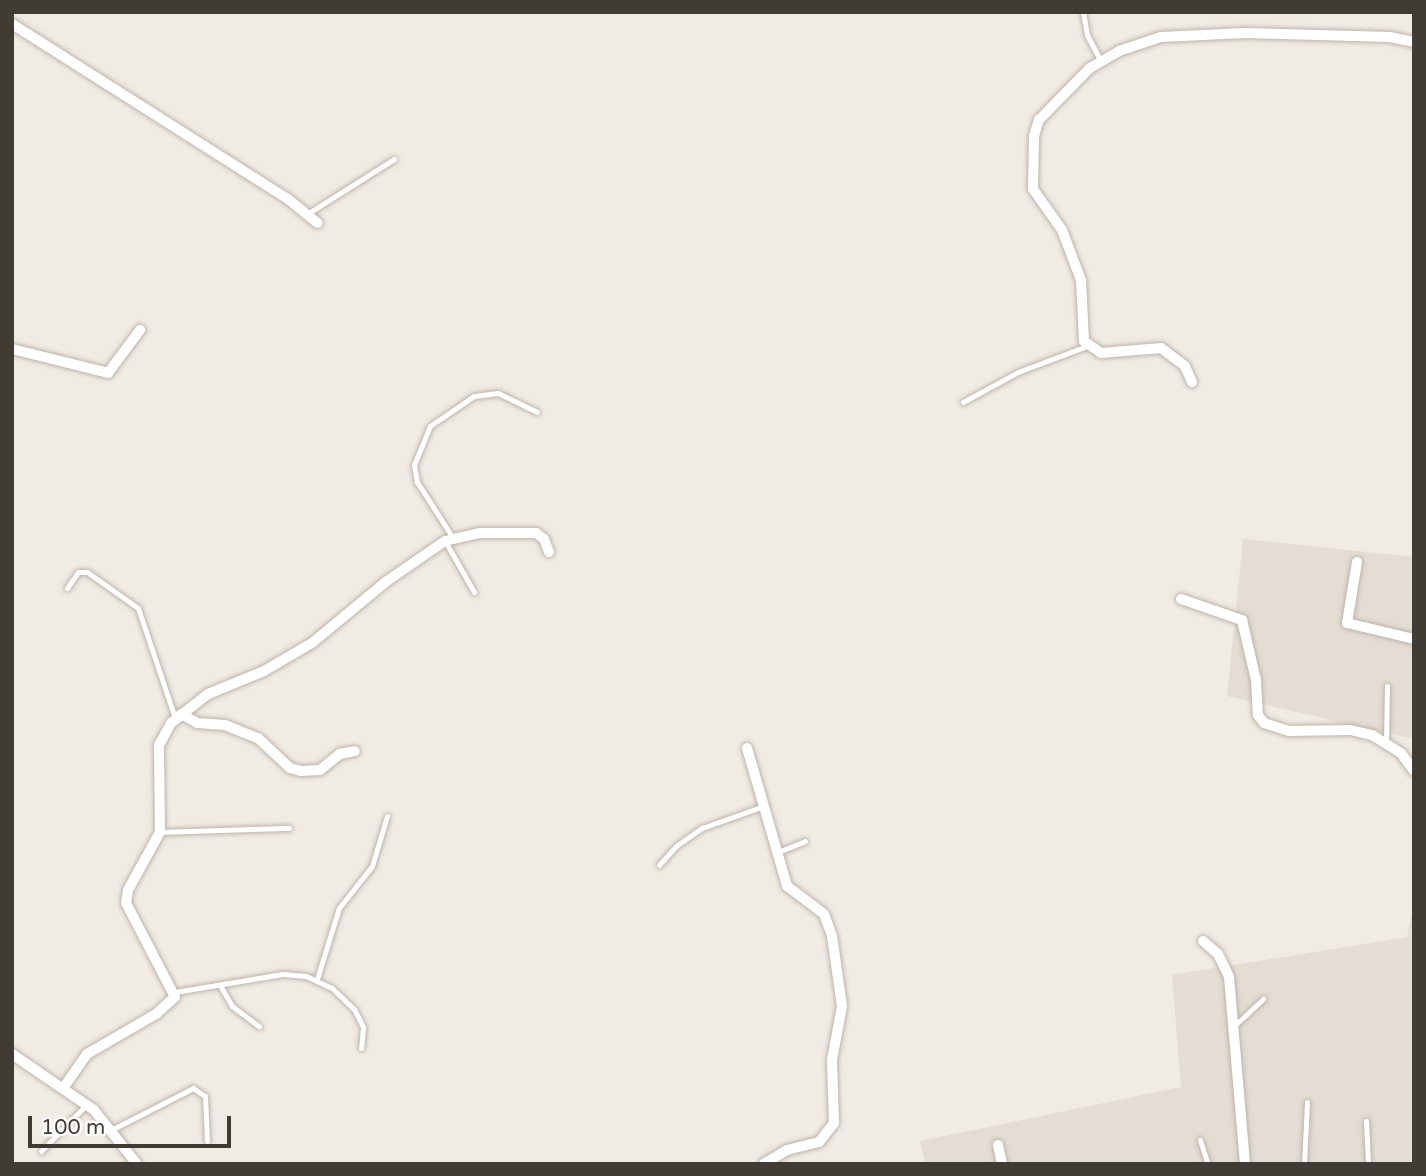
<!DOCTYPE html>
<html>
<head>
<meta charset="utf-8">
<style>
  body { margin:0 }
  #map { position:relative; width:1426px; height:1176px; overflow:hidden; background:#f0ebe4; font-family:"Varela Round",sans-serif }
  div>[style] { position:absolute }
  .residential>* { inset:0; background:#e3ddd3 }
  .roads { filter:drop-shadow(0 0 2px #bdb5ab) drop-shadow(0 0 2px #bdb5ab) }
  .lane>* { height:5px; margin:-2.5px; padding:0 2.5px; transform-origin:2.5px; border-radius:2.5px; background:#fff }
  .street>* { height:10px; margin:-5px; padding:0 5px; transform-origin:5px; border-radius:5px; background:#fff }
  span { translate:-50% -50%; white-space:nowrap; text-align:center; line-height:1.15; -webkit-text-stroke:5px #fff; paint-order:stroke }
  .frame { position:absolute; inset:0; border:14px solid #413b35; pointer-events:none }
  .scale { position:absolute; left:28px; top:1116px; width:203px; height:32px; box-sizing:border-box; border:4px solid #413b35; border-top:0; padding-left:9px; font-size:21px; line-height:24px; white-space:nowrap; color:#413b35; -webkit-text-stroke:5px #fff; paint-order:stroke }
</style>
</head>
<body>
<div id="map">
  <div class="residential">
    <div style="clip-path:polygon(1243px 539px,1414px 557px,1414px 739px,1227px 696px)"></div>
    <div style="clip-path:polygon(1414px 903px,1414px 1164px,925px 1164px,920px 1141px,1181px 1087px,1172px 975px,1407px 937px)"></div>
  </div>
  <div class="roads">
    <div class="lane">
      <div style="left:1083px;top:12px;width:23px;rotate:80deg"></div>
      <div style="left:1087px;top:35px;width:30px;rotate:62deg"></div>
      <div style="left:307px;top:214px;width:103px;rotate:-32.3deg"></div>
      <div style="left:963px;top:402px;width:63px;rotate:-28.6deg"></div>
      <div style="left:1018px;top:372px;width:74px;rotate:-20.6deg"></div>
      <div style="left:453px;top:538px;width:67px;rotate:-122.7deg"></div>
      <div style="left:417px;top:482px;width:17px;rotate:-100deg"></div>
      <div style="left:414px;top:465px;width:42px;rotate:-67.7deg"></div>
      <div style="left:430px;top:426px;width:53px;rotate:-34.3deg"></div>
      <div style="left:474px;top:396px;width:24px;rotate:-7deg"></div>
      <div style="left:498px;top:393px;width:43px;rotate:26deg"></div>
      <div style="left:445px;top:541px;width:59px;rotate:60.4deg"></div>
      <div style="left:67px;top:588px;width:19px;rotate:-55deg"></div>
      <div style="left:78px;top:572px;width:9px"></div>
      <div style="left:87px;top:572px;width:62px;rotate:35.2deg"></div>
      <div style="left:138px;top:608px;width:116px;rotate:71.4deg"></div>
      <div style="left:1386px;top:743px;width:57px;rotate:-89deg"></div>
      <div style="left:160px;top:832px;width:129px;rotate:-1.8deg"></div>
      <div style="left:778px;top:852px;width:29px;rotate:-22deg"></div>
      <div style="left:659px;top:865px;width:25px;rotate:-48deg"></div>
      <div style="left:676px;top:846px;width:32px;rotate:-35deg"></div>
      <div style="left:702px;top:828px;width:66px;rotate:-19.5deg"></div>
      <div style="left:317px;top:979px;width:74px;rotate:-72.8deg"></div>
      <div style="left:339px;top:908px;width:53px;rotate:-51.8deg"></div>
      <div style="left:372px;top:866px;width:52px;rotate:-73.3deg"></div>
      <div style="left:221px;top:987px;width:22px;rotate:60deg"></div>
      <div style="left:232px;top:1006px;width:34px;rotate:37deg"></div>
      <div style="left:175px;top:992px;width:109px;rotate:-9.5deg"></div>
      <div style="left:283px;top:974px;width:23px;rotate:5deg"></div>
      <div style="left:306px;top:976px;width:29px;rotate:25deg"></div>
      <div style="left:332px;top:988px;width:30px;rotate:44deg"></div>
      <div style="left:354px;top:1009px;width:20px;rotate:63deg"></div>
      <div style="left:363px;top:1027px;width:21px;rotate:95deg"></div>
      <div style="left:1234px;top:1026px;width:40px;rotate:-43deg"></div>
      <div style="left:1366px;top:1121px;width:43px;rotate:87.3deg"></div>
      <div style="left:113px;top:1129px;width:90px;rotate:-27.1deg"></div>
      <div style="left:193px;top:1088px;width:14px;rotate:34deg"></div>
      <div style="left:205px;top:1096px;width:45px;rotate:87.5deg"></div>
      <div style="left:1200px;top:1140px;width:25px;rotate:72deg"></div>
      <div style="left:41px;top:1151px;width:64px;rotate:-45.6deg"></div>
      <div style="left:1304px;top:1164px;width:62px;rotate:-87.2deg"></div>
    </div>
    <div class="street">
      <div style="left:12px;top:24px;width:327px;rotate:32.4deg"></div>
      <div style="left:288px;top:199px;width:38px;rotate:39deg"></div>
      <div style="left:12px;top:349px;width:99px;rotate:14deg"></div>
      <div style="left:108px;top:373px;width:54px;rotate:-53.3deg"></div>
      <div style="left:1192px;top:382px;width:17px;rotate:-114deg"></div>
      <div style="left:1185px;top:366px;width:30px;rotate:-143deg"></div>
      <div style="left:1161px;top:348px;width:60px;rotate:175.2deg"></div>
      <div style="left:1101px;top:353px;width:21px;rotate:-145deg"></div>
      <div style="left:1084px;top:341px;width:61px;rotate:-92.8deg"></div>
      <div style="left:1081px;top:280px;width:53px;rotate:-110.8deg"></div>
      <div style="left:1062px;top:230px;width:50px;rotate:-125.3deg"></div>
      <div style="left:1033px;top:189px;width:53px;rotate:-88.9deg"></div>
      <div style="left:1034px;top:136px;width:17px;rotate:-73deg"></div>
      <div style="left:1039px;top:120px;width:73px;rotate:-45.6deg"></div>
      <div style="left:1090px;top:68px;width:34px;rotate:-30deg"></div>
      <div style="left:1119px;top:51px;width:44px;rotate:-18.4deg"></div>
      <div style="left:1161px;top:37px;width:84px;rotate:-2.7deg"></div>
      <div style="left:1245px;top:33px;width:145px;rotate:1.6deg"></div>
      <div style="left:1390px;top:37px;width:25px;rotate:12deg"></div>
      <div style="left:1357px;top:562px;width:62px;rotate:99.3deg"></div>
      <div style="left:1347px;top:623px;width:69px;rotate:13.4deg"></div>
      <div style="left:1181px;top:599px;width:65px;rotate:19deg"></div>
      <div style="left:1242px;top:620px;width:62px;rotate:76.9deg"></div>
      <div style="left:1256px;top:680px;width:35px;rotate:87deg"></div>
      <div style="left:1258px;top:715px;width:10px;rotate:53deg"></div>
      <div style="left:1264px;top:723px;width:26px;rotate:18deg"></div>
      <div style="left:1289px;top:731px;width:61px;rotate:-0.9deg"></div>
      <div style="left:1350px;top:730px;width:23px;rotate:13deg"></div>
      <div style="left:1372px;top:735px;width:34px;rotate:32deg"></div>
      <div style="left:1401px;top:753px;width:22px;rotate:54deg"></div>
      <div style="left:181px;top:714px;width:18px;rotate:29deg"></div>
      <div style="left:197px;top:723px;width:28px;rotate:4deg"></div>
      <div style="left:225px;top:725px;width:35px;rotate:22deg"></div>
      <div style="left:258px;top:738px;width:44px;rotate:43.2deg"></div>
      <div style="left:290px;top:768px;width:11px;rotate:15deg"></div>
      <div style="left:301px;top:771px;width:19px;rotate:-3deg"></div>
      <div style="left:320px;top:770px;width:26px;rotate:-39deg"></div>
      <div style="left:340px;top:754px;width:15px;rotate:-11deg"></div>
      <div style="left:747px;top:748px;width:144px;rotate:73.8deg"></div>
      <div style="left:787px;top:886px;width:46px;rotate:37.1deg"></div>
      <div style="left:824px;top:914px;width:23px;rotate:70deg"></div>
      <div style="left:832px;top:936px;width:71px;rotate:81.9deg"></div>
      <div style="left:842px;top:1006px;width:55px;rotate:100.5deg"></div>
      <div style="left:832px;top:1060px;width:63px;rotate:88.2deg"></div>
      <div style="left:834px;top:1123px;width:24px;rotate:128deg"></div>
      <div style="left:819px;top:1142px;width:33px;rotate:166deg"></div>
      <div style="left:787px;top:1150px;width:27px;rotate:149deg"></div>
      <div style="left:1203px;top:941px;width:20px;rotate:41deg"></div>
      <div style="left:1218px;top:954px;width:25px;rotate:64deg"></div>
      <div style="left:1229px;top:977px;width:188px;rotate:85.1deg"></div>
      <div style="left:12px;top:1054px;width:99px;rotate:34.3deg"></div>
      <div style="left:94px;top:1110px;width:69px;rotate:51.5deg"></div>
      <div style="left:64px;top:1087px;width:40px;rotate:-55.1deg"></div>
      <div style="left:87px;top:1054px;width:80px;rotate:-30.1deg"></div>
      <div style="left:156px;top:1014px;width:25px;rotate:-42deg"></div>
      <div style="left:175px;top:997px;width:106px;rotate:-117.5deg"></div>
      <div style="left:126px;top:903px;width:13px;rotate:-81deg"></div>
      <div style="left:128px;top:890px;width:66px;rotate:-61.1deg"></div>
      <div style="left:160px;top:832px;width:87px;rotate:-90.7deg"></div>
      <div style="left:159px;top:745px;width:25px;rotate:-61deg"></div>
      <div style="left:171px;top:723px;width:47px;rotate:-38.1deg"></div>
      <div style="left:208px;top:694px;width:61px;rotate:-22.3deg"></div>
      <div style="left:264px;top:671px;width:56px;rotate:-30.3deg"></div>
      <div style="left:312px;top:643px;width:97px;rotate:-39.6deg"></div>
      <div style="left:387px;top:581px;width:70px;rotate:-34.6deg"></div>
      <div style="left:445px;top:541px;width:35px;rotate:-13deg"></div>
      <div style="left:479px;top:533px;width:57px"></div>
      <div style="left:536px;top:533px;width:10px;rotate:37deg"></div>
      <div style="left:544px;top:539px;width:14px;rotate:69deg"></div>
      <div style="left:998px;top:1145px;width:19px;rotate:78deg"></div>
    </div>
  </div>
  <div class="frame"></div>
  <div class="scale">100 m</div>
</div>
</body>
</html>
